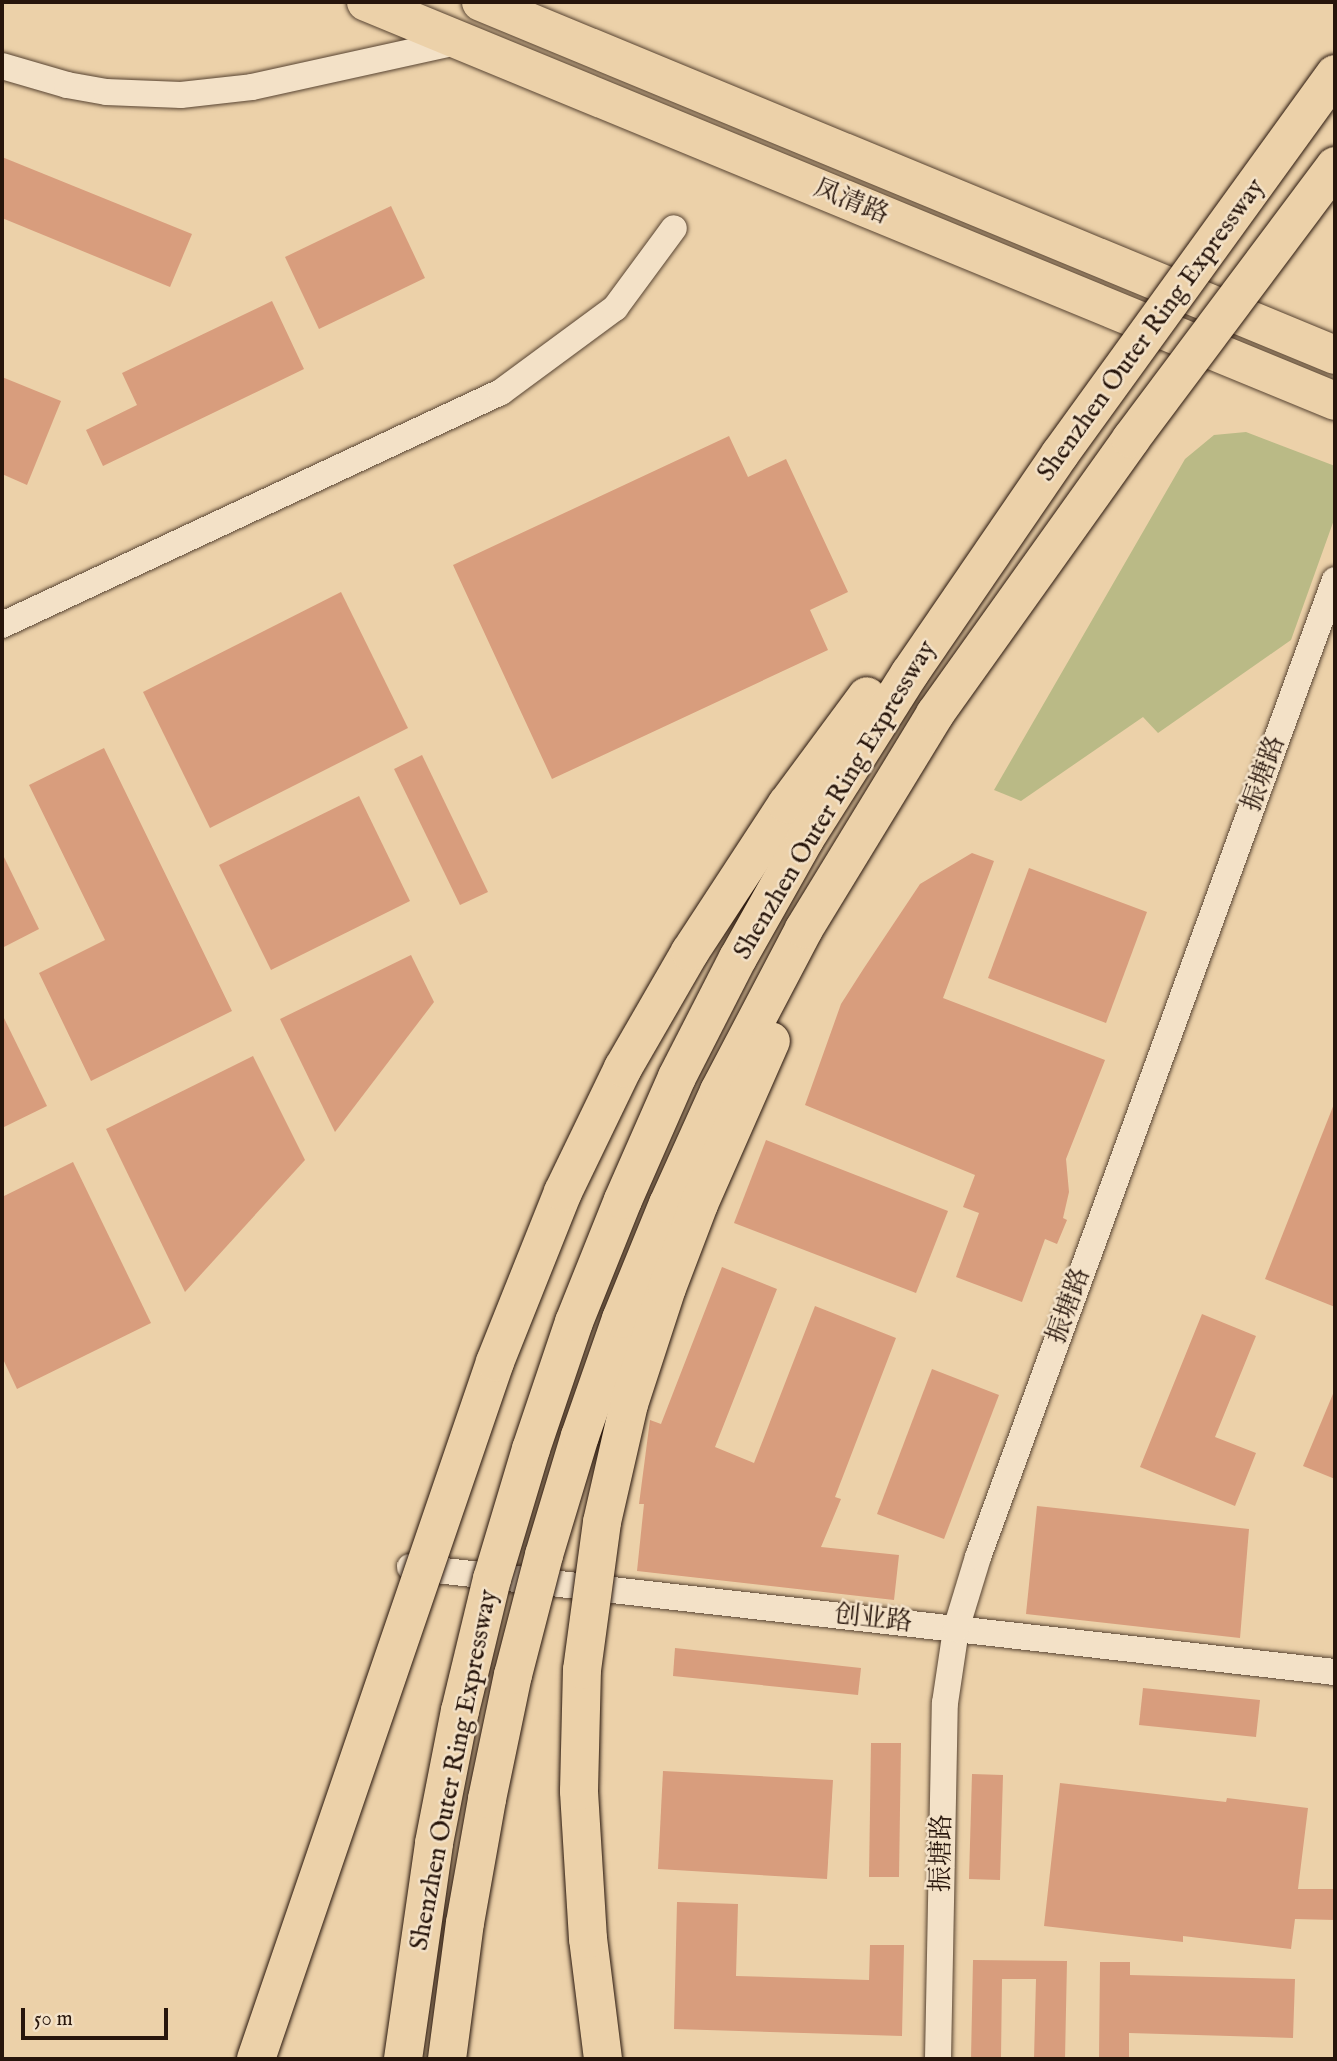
<!DOCTYPE html>
<html>
<head>
<meta charset="utf-8">
<style>
  body { margin:0 }
  #map { position:relative; width:1337px; height:2061px; overflow:hidden; background:#ecd1a9; font-family:"IM FELL English","Noto Serif SC",serif }
  div>[style] { position:absolute }
  .green>* { inset:0; background:#baba86 }
  .building>* { inset:0; background:#d89d7d }
  .roads { filter:drop-shadow(0 0 2px #584432) drop-shadow(0 0 2px #584432) }
  .minor>* { height:26px; margin:-13px; padding:0 13px; transform-origin:13px; border-radius:13px; background:#f3e1c7 }
  .highway>* { height:38px; margin:-19px; padding:0 19px; transform-origin:19px; border-radius:19px; background:#ecd1a9 }
  .bridges { filter:drop-shadow(0 0 2px #27150b) drop-shadow(0 0 2px #27150b) }
  .highway-bridge>* { height:38px; margin:-19px; padding:0 19px; transform-origin:19px; border-radius:19px; background:#ecd1a9 }
  span { translate:-50% -50%; white-space:nowrap; text-align:center; line-height:1.15; -webkit-text-stroke:5px #f3e1c7; paint-order:stroke }
  .street-label { font-size:26px; color:#27150b }
  .frame { position:absolute; inset:0; border:4px solid #27150b; pointer-events:none }
  .scale { position:absolute; left:21px; top:2008px; width:147px; height:32px; box-sizing:border-box; border:4px solid #27150b; border-top:0; padding-left:9px; font-size:21px; line-height:24px; white-space:nowrap; color:#27150b; -webkit-text-stroke:5px #f3e1c7; paint-order:stroke }
</style>
</head>
<body>
<div id="map">
  <div class="green">
    <div style="clip-path:polygon(1246px 432px,1335px 466px,1335px 517px,1291px 640px,1158px 733px,1143px 717px,1021px 801px,994px 790px,1185px 459px,1214px 435px)"></div>
  </div>
  <div class="building">
    <div style="clip-path:polygon(2px 157px,192px 234px,170px 287px,2px 218px)"></div>
    <div style="clip-path:polygon(391px 206px,425px 278px,319px 329px,285px 257px)"></div>
    <div style="clip-path:polygon(272px 301px,304px 369px,103px 466px,86px 430px,137px 405px,122px 373px)"></div>
    <div style="clip-path:polygon(2px 377px,61px 401px,27px 485px,2px 474px)"></div>
    <div style="clip-path:polygon(729px 436px,748px 477px,786px 459px,848px 592px,810px 610px,828px 650px,552px 779px,453px 565px)"></div>
    <div style="clip-path:polygon(341px 592px,408px 728px,210px 828px,143px 692px)"></div>
    <div style="clip-path:polygon(104px 748px,232px 1011px,91px 1081px,39px 973px,105px 940px,29px 785px)"></div>
    <div style="clip-path:polygon(422px 755px,488px 892px,460px 905px,394px 769px)"></div>
    <div style="clip-path:polygon(359px 796px,410px 901px,271px 970px,219px 865px)"></div>
    <div style="clip-path:polygon(2px 853px,39px 929px,2px 948px)"></div>
    <div style="clip-path:polygon(972px 853px,994px 861px,943px 998px,1105px 1060px,1066px 1159px,1069px 1192px,1063px 1218px,1067px 1220px,1057px 1244px,1045px 1239px,1022px 1302px,956px 1277px,979px 1213px,963px 1207px,975px 1175px,805px 1105px,841px 1004px,864px 968px,920px 884px)"></div>
    <div style="clip-path:polygon(1029px 868px,1147px 912px,1106px 1023px,988px 978px)"></div>
    <div style="clip-path:polygon(411px 955px,434px 1002px,335px 1132px,280px 1019px)"></div>
    <div style="clip-path:polygon(2px 1014px,47px 1106px,2px 1128px)"></div>
    <div style="clip-path:polygon(253px 1056px,305px 1160px,185px 1292px,106px 1129px)"></div>
    <div style="clip-path:polygon(1334px 1104px,1335px 1104px,1335px 1307px,1265px 1279px)"></div>
    <div style="clip-path:polygon(766px 1140px,948px 1211px,916px 1293px,734px 1223px)"></div>
    <div style="clip-path:polygon(73px 1162px,151px 1323px,17px 1389px,2px 1357px,2px 1197px)"></div>
    <div style="clip-path:polygon(722px 1267px,777px 1289px,715px 1447px,754px 1463px,815px 1306px,896px 1338px,835px 1497px,841px 1499px,821px 1547px,899px 1555px,894px 1600px,637px 1571px,644px 1504px,639px 1504px,650px 1420px,661px 1424px)"></div>
    <div style="clip-path:polygon(1202px 1314px,1256px 1336px,1215px 1437px,1256px 1453px,1235px 1506px,1140px 1467px)"></div>
    <div style="clip-path:polygon(932px 1369px,999px 1395px,944px 1539px,877px 1514px)"></div>
    <div style="clip-path:polygon(1335px 1389px,1335px 1479px,1303px 1466px)"></div>
    <div style="clip-path:polygon(1037px 1506px,1249px 1529px,1240px 1638px,1026px 1614px)"></div>
    <div style="clip-path:polygon(675px 1648px,861px 1668px,858px 1695px,673px 1676px)"></div>
    <div style="clip-path:polygon(1143px 1688px,1260px 1700px,1256px 1737px,1139px 1725px)"></div>
    <div style="clip-path:polygon(871px 1743px,901px 1743px,899px 1877px,869px 1877px)"></div>
    <div style="clip-path:polygon(663px 1771px,833px 1780px,827px 1879px,658px 1869px)"></div>
    <div style="clip-path:polygon(972px 1774px,1003px 1775px,1000px 1880px,969px 1879px)"></div>
    <div style="clip-path:polygon(1060px 1783px,1226px 1802px,1227px 1798px,1308px 1808px,1298px 1889px,1335px 1889px,1335px 1920px,1295px 1919px,1291px 1949px,1183px 1936px,1183px 1942px,1044px 1926px)"></div>
    <div style="clip-path:polygon(677px 1902px,738px 1904px,736px 1976px,869px 1980px,870px 1945px,904px 1945px,902px 2036px,674px 2029px)"></div>
    <div style="clip-path:polygon(973px 1960px,1067px 1961px,1065px 2059px,1034px 2059px,1036px 1979px,1002px 1979px,1001px 2059px,971px 2059px)"></div>
    <div style="clip-path:polygon(1100px 1962px,1130px 1962px,1130px 1975px,1295px 1979px,1293px 2038px,1129px 2033px,1129px 2059px,1099px 2059px)"></div>
  </div>
  <div class="roads">
    <div class="minor">
      <div style="left:2px;top:66px;width:68px;rotate:16.3deg"></div>
      <div style="left:67px;top:85px;width:40px;rotate:10deg"></div>
      <div style="left:106px;top:92px;width:75px;rotate:2.3deg"></div>
      <div style="left:181px;top:95px;width:71px;rotate:-6.4deg"></div>
      <div style="left:252px;top:87px;width:214px;rotate:-12.4deg"></div>
      <div style="left:2px;top:625px;width:551px;rotate:-25.03deg"></div>
      <div style="left:501px;top:392px;width:142px;rotate:-36.4deg"></div>
      <div style="left:615px;top:308px;width:99px;rotate:-53.6deg"></div>
      <div style="left:410px;top:1567px;width:931px;rotate:6.48deg"></div>
      <div style="left:938px;top:2059px;width:356px;rotate:-88.9deg"></div>
      <div style="left:945px;top:1703px;width:75px;rotate:-81.5deg"></div>
      <div style="left:956px;top:1629px;width:75px;rotate:-73deg"></div>
      <div style="left:978px;top:1557px;width:1040px;rotate:-69.93deg"></div>
    </div>
    <div class="highway">
      <div style="left:366px;top:2px;width:1048px;rotate:22.38deg"></div>
      <div style="left:481px;top:2px;width:924px;rotate:22.46deg"></div>
    </div>
  </div>
  <div class="bridges">
    <div class="highway-bridge">
      <div style="left:256px;top:2059px;width:737px;rotate:-71.07deg"></div>
      <div style="left:495px;top:1362px;width:183px;rotate:-68.2deg"></div>
      <div style="left:563px;top:1192px;width:138px;rotate:-64.2deg"></div>
      <div style="left:623px;top:1068px;width:134px;rotate:-60deg"></div>
      <div style="left:690px;top:952px;width:177px;rotate:-56.8deg"></div>
      <div style="left:787px;top:804px;width:134px;rotate:-53.5deg"></div>
      <div style="left:403px;top:2059px;width:218px;rotate:-81.8deg"></div>
      <div style="left:434px;top:1843px;width:135px;rotate:-78.9deg"></div>
      <div style="left:460px;top:1711px;width:136px;rotate:-76.4deg"></div>
      <div style="left:492px;top:1579px;width:136px;rotate:-73.3deg"></div>
      <div style="left:531px;top:1449px;width:134px;rotate:-71.3deg"></div>
      <div style="left:574px;top:1322px;width:131px;rotate:-68.1deg"></div>
      <div style="left:623px;top:1200px;width:134px;rotate:-66.3deg"></div>
      <div style="left:677px;top:1077px;width:134px;rotate:-62.9deg"></div>
      <div style="left:738px;top:958px;width:137px;rotate:-60.6deg"></div>
      <div style="left:805px;top:839px;width:196px;rotate:-57.7deg"></div>
      <div style="left:910px;top:673px;width:265px;rotate:-55.6deg"></div>
      <div style="left:1060px;top:454px;width:469px;rotate:-54.1deg"></div>
      <div style="left:447px;top:2059px;width:137px;rotate:-82.5deg"></div>
      <div style="left:465px;top:1923px;width:126px;rotate:-79.9deg"></div>
      <div style="left:487px;top:1799px;width:127px;rotate:-78.2deg"></div>
      <div style="left:513px;top:1675px;width:124px;rotate:-75.5deg"></div>
      <div style="left:544px;top:1555px;width:124px;rotate:-73.2deg"></div>
      <div style="left:580px;top:1436px;width:124px;rotate:-70.7deg"></div>
      <div style="left:621px;top:1319px;width:124px;rotate:-67.8deg"></div>
      <div style="left:668px;top:1204px;width:124px;rotate:-65.7deg"></div>
      <div style="left:719px;top:1091px;width:183px;rotate:-62.3deg"></div>
      <div style="left:804px;top:929px;width:252px;rotate:-58.6deg"></div>
      <div style="left:935px;top:714px;width:338px;rotate:-54.5deg"></div>
      <div style="left:1131px;top:439px;width:341px;rotate:-53.2deg"></div>
      <div style="left:603px;top:2059px;width:121px;rotate:-97.1deg"></div>
      <div style="left:588px;top:1939px;width:148px;rotate:-93.5deg"></div>
      <div style="left:579px;top:1791px;width:121px;rotate:-88.6deg"></div>
      <div style="left:582px;top:1670px;width:149px;rotate:-82.3deg"></div>
      <div style="left:602px;top:1522px;width:121px;rotate:-77.1deg"></div>
      <div style="left:629px;top:1404px;width:122px;rotate:-71.9deg"></div>
      <div style="left:667px;top:1288px;width:90px;rotate:-69.1deg"></div>
      <div style="left:699px;top:1204px;width:178px;rotate:-66.2deg"></div>
    </div>
  </div>
  <div class="street-label">
    <span style="left:851px;top:202px;rotate:22deg">凤清路</span>
    <span style="left:1151px;top:330px;rotate:-54deg">Shenzhen Outer Ring Expressway</span>
    <span style="left:1264px;top:774px;rotate:-70deg">振塘路</span>
    <span style="left:835px;top:800px;rotate:-59deg">Shenzhen Outer Ring Expressway</span>
    <span style="left:1069px;top:1306px;rotate:-70deg">振塘路</span>
    <span style="left:873px;top:1619px;rotate:6deg">创业路</span>
    <span style="left:454px;top:1770px;rotate:-79deg">Shenzhen Outer Ring Expressway</span>
    <span style="left:942px;top:1853px;rotate:-89deg">振塘路</span>
  </div>
  <div class="frame"></div>
  <div class="scale">50 m</div>
</div>
</body>
</html>
